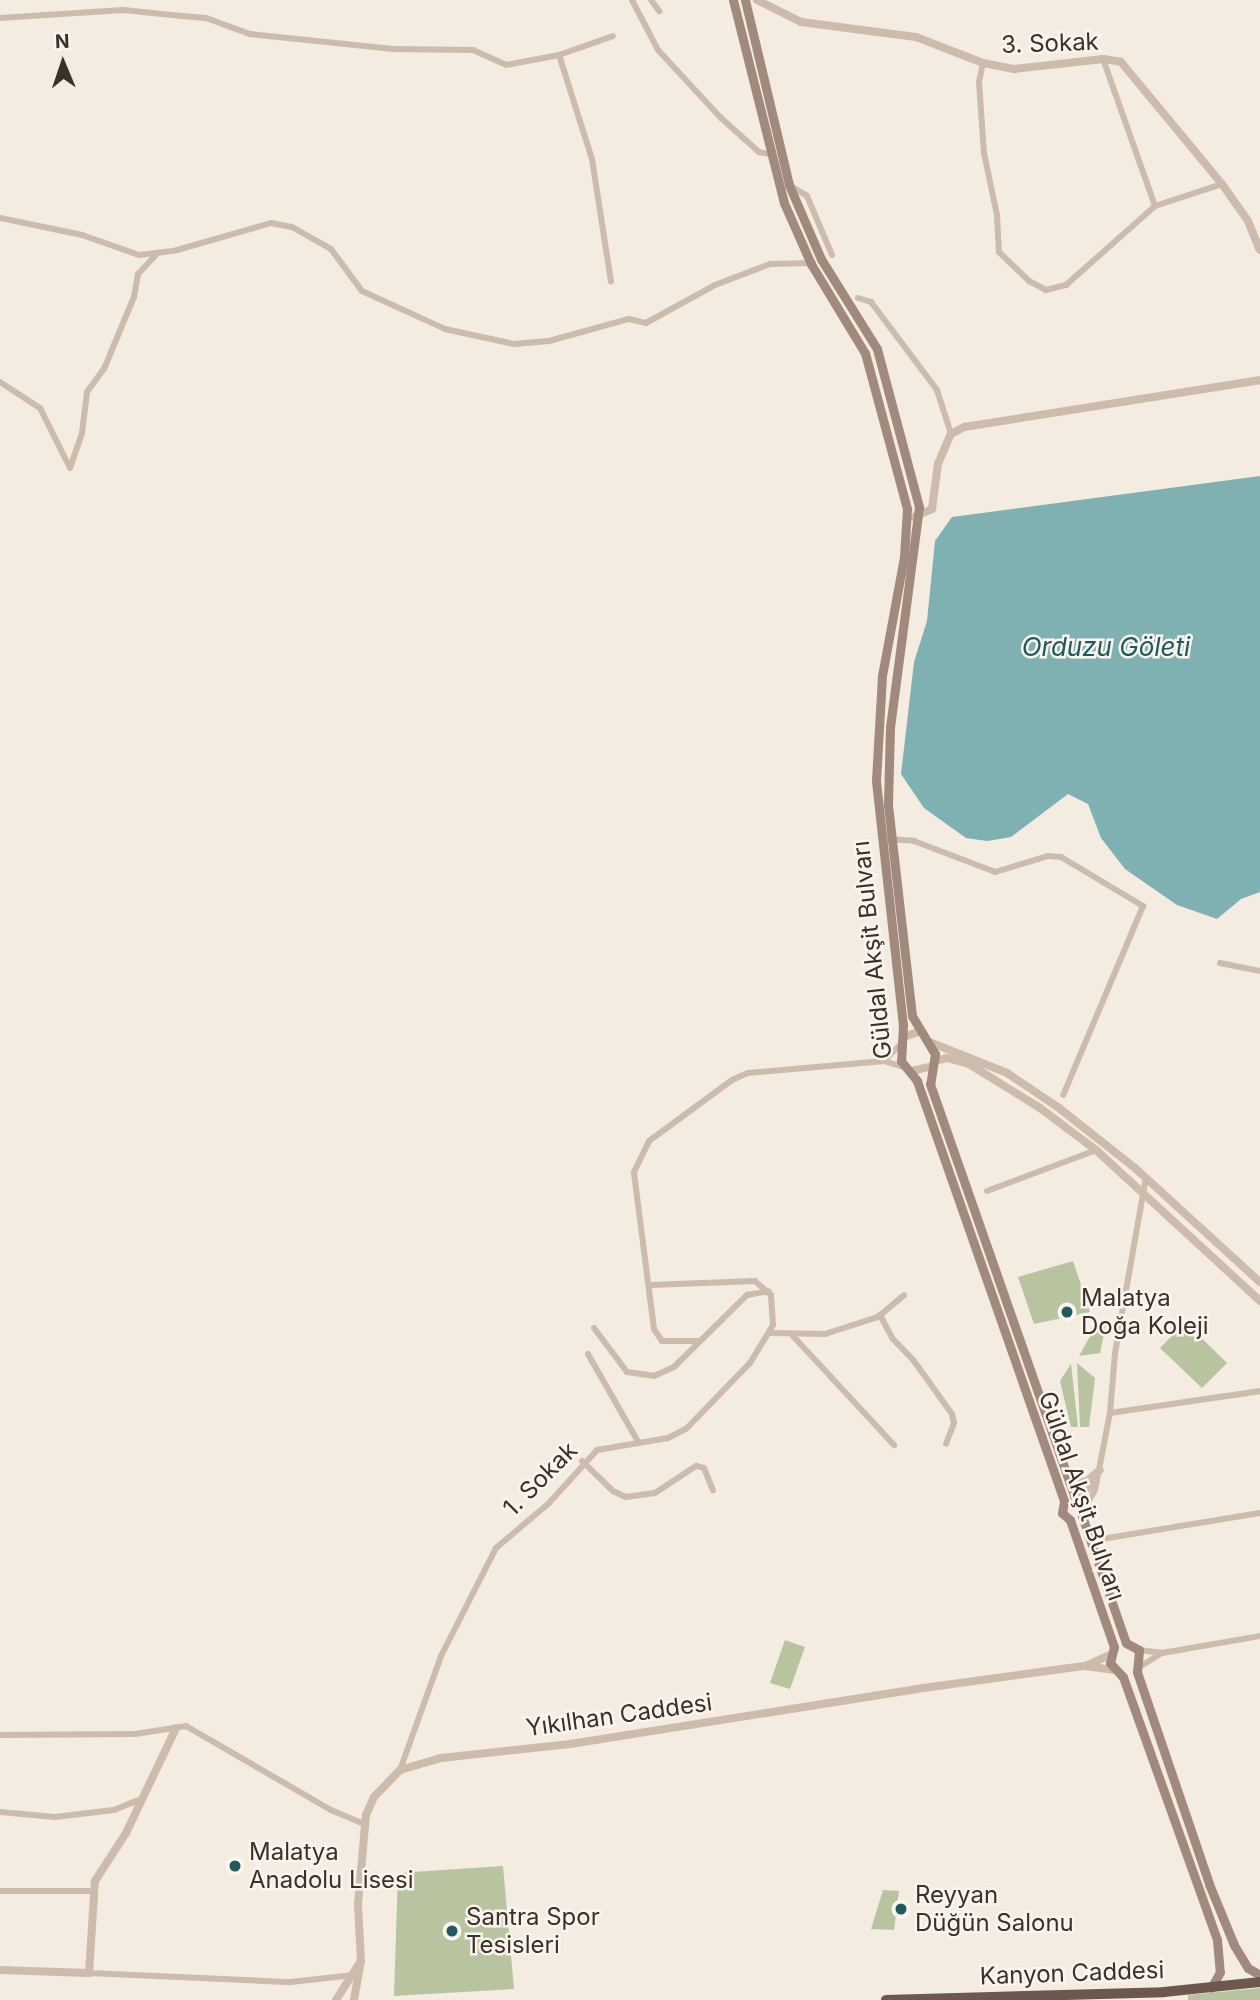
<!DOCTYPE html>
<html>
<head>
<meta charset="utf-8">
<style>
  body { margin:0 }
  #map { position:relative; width:1260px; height:2000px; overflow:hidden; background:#f4ebe1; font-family:Inter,sans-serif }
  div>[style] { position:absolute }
  .green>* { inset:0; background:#b8c4a0 }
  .water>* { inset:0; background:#7fb0b2 }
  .minor>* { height:6px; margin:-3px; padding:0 3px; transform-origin:3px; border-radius:3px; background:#cdbbac }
  .tertiary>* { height:8px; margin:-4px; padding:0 4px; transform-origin:4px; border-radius:4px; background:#cdbbac }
  .secondary>* { height:9px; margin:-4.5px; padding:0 4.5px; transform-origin:4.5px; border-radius:4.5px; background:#a18a7d }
  .trunk>* { height:10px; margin:-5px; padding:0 5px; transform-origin:5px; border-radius:5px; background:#6c584f }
  .dots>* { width:19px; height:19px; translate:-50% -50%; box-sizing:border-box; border:4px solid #fbf5ee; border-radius:50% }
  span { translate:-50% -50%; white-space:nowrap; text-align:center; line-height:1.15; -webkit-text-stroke:5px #fbf5ee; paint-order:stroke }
  .street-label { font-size:24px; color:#3b302b }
  .poi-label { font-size:24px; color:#3b302b }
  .left { translate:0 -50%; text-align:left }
  .water-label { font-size:26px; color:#1f5a5e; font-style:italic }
  .north { position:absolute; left:28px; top:28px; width:70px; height:70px; -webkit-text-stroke:5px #fbf5ee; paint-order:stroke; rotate:358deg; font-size:19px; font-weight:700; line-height:28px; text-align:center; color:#3b302b }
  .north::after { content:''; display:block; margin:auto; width:24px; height:32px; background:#3b302b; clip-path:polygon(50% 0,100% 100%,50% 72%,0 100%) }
</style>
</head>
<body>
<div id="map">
  <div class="green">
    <div style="clip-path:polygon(1073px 1261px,1090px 1312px,1034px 1324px,1018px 1277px)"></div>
    <div style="clip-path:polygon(1107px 1319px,1100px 1353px,1079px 1356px,1098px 1322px)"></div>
    <div style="clip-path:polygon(1185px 1322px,1227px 1363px,1202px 1388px,1160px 1348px)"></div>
    <div style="clip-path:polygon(1077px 1363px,1095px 1378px,1089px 1427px,1080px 1427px)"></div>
    <div style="clip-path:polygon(1071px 1364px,1078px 1427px,1071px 1427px,1060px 1381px)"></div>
    <div style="clip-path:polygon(785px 1640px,805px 1647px,790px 1689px,770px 1683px)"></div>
    <div style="clip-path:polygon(503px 1866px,514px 1989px,394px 1996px,398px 1873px)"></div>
    <div style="clip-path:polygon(883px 1890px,899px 1891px,894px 1930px,871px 1929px)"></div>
    <div style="clip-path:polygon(1260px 1988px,1260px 2000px,1188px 2000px,1188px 1995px)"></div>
  </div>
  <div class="water">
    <div style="clip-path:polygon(1260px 476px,1260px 892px,1241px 899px,1217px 919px,1177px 905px,1125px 869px,1101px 838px,1088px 804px,1068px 794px,1011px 837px,987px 841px,966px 838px,924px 808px,901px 774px,914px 662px,927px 621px,935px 541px,952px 517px)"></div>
  </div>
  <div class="minor">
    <div style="left:632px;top:0;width:56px;rotate:62.5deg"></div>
    <div style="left:658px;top:50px;width:93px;rotate:47.2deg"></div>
    <div style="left:721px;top:118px;width:51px;rotate:41.8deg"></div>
    <div style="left:759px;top:152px;width:10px;rotate:11deg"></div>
    <div style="left:651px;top:0;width:14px;rotate:54deg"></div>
    <div style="left:0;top:18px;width:123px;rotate:-3.7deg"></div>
    <div style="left:123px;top:10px;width:59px;rotate:5.8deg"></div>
    <div style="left:182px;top:16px;width:24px;rotate:5deg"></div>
    <div style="left:206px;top:18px;width:47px;rotate:20deg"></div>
    <div style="left:250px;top:34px;width:144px;rotate:6deg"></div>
    <div style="left:393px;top:49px;width:80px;rotate:0.7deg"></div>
    <div style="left:473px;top:50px;width:36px;rotate:24deg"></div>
    <div style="left:506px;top:65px;width:54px;rotate:-10.7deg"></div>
    <div style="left:559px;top:55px;width:57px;rotate:-19.4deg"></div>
    <div style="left:559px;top:55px;width:109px;rotate:72.4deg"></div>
    <div style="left:592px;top:159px;width:124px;rotate:81.2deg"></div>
    <div style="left:1103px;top:59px;width:156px;rotate:70.5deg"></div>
    <div style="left:983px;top:63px;width:19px;rotate:102deg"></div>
    <div style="left:979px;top:82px;width:71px;rotate:86deg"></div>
    <div style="left:984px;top:153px;width:63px;rotate:78.2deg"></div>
    <div style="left:997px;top:215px;width:37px;rotate:87deg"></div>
    <div style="left:999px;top:252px;width:42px;rotate:44deg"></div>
    <div style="left:1029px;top:281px;width:19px;rotate:28deg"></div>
    <div style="left:1046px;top:290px;width:21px;rotate:-14deg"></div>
    <div style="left:1066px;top:285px;width:119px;rotate:-41.6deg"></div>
    <div style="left:1155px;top:206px;width:71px;rotate:-18.2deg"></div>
    <div style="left:789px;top:185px;width:21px;rotate:31deg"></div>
    <div style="left:807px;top:196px;width:64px;rotate:67deg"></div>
    <div style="left:0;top:218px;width:84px;rotate:11.7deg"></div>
    <div style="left:82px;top:235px;width:60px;rotate:19.3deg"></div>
    <div style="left:139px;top:255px;width:38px;rotate:-7deg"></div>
    <div style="left:177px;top:250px;width:98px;rotate:-16deg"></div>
    <div style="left:271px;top:223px;width:21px;rotate:11deg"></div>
    <div style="left:292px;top:227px;width:45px;rotate:29.4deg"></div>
    <div style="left:331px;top:249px;width:52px;rotate:53.6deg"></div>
    <div style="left:362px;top:291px;width:91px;rotate:24.6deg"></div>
    <div style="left:445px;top:329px;width:71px;rotate:12.3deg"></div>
    <div style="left:514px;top:344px;width:35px;rotate:-5deg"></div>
    <div style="left:549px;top:341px;width:83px;rotate:-15.4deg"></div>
    <div style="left:629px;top:319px;width:17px;rotate:13deg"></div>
    <div style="left:646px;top:323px;width:79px;rotate:-28.8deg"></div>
    <div style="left:715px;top:285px;width:59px;rotate:-20.9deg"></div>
    <div style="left:770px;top:264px;width:43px;rotate:-1.3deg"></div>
    <div style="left:858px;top:298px;width:14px;rotate:17deg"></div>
    <div style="left:871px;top:302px;width:110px;rotate:53.1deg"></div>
    <div style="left:937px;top:390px;width:46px;rotate:72.3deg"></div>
    <div style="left:0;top:382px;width:48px;rotate:33deg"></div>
    <div style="left:40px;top:408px;width:67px;rotate:63.4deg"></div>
    <div style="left:70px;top:468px;width:37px;rotate:-71deg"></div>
    <div style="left:82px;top:433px;width:41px;rotate:-83deg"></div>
    <div style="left:87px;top:392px;width:29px;rotate:-54deg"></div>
    <div style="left:104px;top:369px;width:78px;rotate:-67.4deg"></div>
    <div style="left:134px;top:297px;width:23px;rotate:-80deg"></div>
    <div style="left:138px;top:274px;width:26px;rotate:-47deg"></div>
    <div style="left:888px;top:839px;width:26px;rotate:4deg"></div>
    <div style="left:914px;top:841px;width:87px;rotate:20.9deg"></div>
    <div style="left:995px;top:872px;width:55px;rotate:-16.8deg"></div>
    <div style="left:1048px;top:856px;width:13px;rotate:4deg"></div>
    <div style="left:1061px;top:857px;width:96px;rotate:30.9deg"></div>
    <div style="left:1143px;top:906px;width:205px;rotate:112.9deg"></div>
    <div style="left:1220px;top:963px;width:41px;rotate:11.3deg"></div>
    <div style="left:884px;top:1061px;width:23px;rotate:-45deg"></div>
    <div style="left:987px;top:1191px;width:116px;rotate:-20.6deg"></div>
    <div style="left:880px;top:1315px;width:27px;rotate:62deg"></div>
    <div style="left:893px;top:1339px;width:30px;rotate:46deg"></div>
    <div style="left:914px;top:1361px;width:65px;rotate:54.4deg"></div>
    <div style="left:952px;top:1414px;width:9px;rotate:77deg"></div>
    <div style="left:954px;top:1423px;width:22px;rotate:111deg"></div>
    <div style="left:594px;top:1328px;width:55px;rotate:53.1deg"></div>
    <div style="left:627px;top:1372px;width:27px;rotate:8deg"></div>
    <div style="left:654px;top:1376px;width:22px;rotate:-24deg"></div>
    <div style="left:674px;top:1367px;width:103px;rotate:-44.6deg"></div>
    <div style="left:747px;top:1295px;width:22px;rotate:-10deg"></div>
    <div style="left:770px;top:1333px;width:55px;rotate:1deg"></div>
    <div style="left:825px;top:1334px;width:56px;rotate:-17.8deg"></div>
    <div style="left:878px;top:1317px;width:34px;rotate:-40deg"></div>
    <div style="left:793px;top:1336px;width:149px;rotate:47.2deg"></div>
    <div style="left:697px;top:1341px;width:35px;rotate:180deg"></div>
    <div style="left:662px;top:1341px;width:14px;rotate:-124deg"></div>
    <div style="left:654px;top:1329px;width:158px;rotate:-97.3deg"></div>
    <div style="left:634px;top:1172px;width:34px;rotate:-64deg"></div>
    <div style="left:649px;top:1141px;width:103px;rotate:-36.3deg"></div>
    <div style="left:732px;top:1080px;width:17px;rotate:-24deg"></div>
    <div style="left:748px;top:1073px;width:137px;rotate:-5deg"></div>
    <div style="left:884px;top:1061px;width:21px;rotate:17deg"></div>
    <div style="left:588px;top:1354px;width:99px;rotate:60.3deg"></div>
    <div style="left:1110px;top:1413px;width:152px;rotate:-8.3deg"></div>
    <div style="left:582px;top:1461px;width:43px;rotate:44.1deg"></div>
    <div style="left:613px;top:1491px;width:14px;rotate:25deg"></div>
    <div style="left:626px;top:1497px;width:29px;rotate:-8deg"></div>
    <div style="left:655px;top:1493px;width:49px;rotate:-33.4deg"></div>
    <div style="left:696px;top:1466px;width:8px;rotate:14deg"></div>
    <div style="left:704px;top:1468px;width:24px;rotate:68deg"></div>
    <div style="left:1079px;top:1499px;width:25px;rotate:-47deg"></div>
    <div style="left:1084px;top:1509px;width:22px;rotate:-60deg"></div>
    <div style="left:1095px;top:1490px;width:78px;rotate:-79deg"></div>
    <div style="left:1110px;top:1413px;width:60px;rotate:-85.2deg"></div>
    <div style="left:1115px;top:1353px;width:178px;rotate:-80deg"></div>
    <div style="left:1090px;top:1541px;width:172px;rotate:-9.4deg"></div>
    <div style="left:1139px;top:1650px;width:23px;rotate:7deg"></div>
    <div style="left:1162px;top:1653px;width:99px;rotate:-9.8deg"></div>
    <div style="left:1141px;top:1666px;width:25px;rotate:-32deg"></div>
    <div style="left:0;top:1735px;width:135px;rotate:-0.4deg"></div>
    <div style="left:135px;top:1734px;width:52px;rotate:-8.9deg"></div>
    <div style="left:186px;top:1726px;width:168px;rotate:30.1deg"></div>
    <div style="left:331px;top:1810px;width:36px;rotate:23deg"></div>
    <div style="left:400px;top:1770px;width:121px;rotate:-70.2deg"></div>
    <div style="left:441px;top:1656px;width:121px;rotate:-63deg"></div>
    <div style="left:496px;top:1548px;width:70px;rotate:-40.3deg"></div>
    <div style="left:549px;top:1503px;width:72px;rotate:-47.8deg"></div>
    <div style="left:597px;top:1450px;width:72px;rotate:-9.6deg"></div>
    <div style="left:668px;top:1438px;width:20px;rotate:-27deg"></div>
    <div style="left:686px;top:1429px;width:92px;rotate:-45.9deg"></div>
    <div style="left:750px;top:1363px;width:44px;rotate:-58.8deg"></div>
    <div style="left:773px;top:1325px;width:30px;rotate:-94deg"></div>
    <div style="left:771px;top:1295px;width:21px;rotate:-139deg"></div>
    <div style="left:755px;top:1281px;width:104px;rotate:177.8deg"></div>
    <div style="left:0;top:1812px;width:55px;rotate:5.2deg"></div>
    <div style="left:55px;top:1817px;width:59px;rotate:-6.8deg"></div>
    <div style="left:114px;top:1810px;width:29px;rotate:-22deg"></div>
    <div style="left:0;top:1891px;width:93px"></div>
    <div style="left:89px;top:1973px;width:202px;rotate:2.6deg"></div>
    <div style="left:291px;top:1982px;width:63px;rotate:-6.3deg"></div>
  </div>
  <div class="tertiary">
    <div style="left:757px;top:0;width:49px;rotate:26.6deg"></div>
    <div style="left:801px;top:22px;width:116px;rotate:7.4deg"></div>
    <div style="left:916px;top:37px;width:72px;rotate:21.2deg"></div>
    <div style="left:983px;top:63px;width:32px;rotate:11deg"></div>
    <div style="left:1014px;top:69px;width:90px;rotate:-6.4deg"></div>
    <div style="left:1103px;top:59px;width:18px;rotate:9deg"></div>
    <div style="left:1121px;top:62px;width:158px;rotate:50.4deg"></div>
    <div style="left:1222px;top:184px;width:45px;rotate:54.9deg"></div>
    <div style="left:1248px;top:221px;width:31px;rotate:68deg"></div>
    <div style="left:914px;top:517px;width:20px;rotate:-24deg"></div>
    <div style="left:932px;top:509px;width:45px;rotate:-82.4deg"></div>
    <div style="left:938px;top:464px;width:33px;rotate:-67deg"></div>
    <div style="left:951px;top:434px;width:15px;rotate:-28deg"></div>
    <div style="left:964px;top:427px;width:300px;rotate:-9deg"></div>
    <div style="left:904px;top:1037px;width:15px;rotate:-20deg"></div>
    <div style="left:932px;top:1043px;width:81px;rotate:21.8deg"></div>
    <div style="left:1007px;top:1073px;width:63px;rotate:33.9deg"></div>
    <div style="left:1059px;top:1108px;width:97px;rotate:38.3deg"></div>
    <div style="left:1135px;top:1168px;width:169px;rotate:42.4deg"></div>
    <div style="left:934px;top:1061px;width:13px;rotate:-13deg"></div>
    <div style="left:947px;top:1058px;width:23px;rotate:15deg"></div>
    <div style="left:969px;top:1064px;width:84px;rotate:31.8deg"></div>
    <div style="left:1040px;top:1108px;width:70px;rotate:36.9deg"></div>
    <div style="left:1096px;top:1150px;width:223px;rotate:42.6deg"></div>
    <div style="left:912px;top:1071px;width:18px;rotate:-13deg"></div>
    <div style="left:1069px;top:1481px;width:17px;rotate:3deg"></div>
    <div style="left:1086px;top:1482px;width:18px;rotate:-41deg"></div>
    <div style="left:1088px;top:1665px;width:23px;rotate:-25deg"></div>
    <div style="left:0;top:1970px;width:89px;rotate:1.9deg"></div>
    <div style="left:89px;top:1973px;width:92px;rotate:-86.3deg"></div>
    <div style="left:95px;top:1881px;width:57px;rotate:-57.1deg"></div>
    <div style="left:126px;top:1833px;width:116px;rotate:-64.5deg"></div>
    <div style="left:336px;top:2000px;width:43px;rotate:-57.4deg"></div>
    <div style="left:354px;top:2000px;width:39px;rotate:-80deg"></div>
    <div style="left:361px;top:1962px;width:58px;rotate:-93deg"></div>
    <div style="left:358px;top:1904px;width:89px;rotate:-84.9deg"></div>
    <div style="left:366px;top:1815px;width:20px;rotate:-66deg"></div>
    <div style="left:374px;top:1797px;width:37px;rotate:-46deg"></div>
    <div style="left:400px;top:1770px;width:43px;rotate:-16.3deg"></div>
    <div style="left:441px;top:1758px;width:130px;rotate:-6.2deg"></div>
    <div style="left:570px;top:1744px;width:350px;rotate:-9deg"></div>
    <div style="left:916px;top:1689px;width:171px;rotate:-7.8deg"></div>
    <div style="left:1085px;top:1666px;width:28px;rotate:8deg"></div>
  </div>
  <div class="secondary">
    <div style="left:733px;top:0;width:209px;rotate:75.9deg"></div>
    <div style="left:784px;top:203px;width:67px;rotate:66.1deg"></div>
    <div style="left:811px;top:264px;width:104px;rotate:58.8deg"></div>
    <div style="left:865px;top:353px;width:162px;rotate:74.9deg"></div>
    <div style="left:907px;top:509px;width:48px;rotate:93.6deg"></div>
    <div style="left:904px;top:557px;width:121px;rotate:100.5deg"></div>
    <div style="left:882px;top:676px;width:105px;rotate:93.3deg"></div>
    <div style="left:876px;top:781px;width:245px;rotate:83.7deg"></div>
    <div style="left:903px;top:1025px;width:36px;rotate:93deg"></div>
    <div style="left:901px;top:1061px;width:26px;rotate:51deg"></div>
    <div style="left:917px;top:1081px;width:445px;rotate:70.7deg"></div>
    <div style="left:1064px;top:1501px;width:12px;rotate:99deg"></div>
    <div style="left:1062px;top:1513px;width:11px;rotate:41deg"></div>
    <div style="left:1070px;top:1520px;width:134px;rotate:70.9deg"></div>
    <div style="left:1114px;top:1647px;width:16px;rotate:104deg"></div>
    <div style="left:1110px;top:1663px;width:19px;rotate:47deg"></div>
    <div style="left:1123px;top:1677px;width:279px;rotate:70.3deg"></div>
    <div style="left:1217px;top:1940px;width:32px;rotate:85deg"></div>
    <div style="left:1220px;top:1972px;width:18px;rotate:119deg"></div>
    <div style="left:745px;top:0;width:190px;rotate:76.6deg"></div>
    <div style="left:789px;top:185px;width:81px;rotate:66.6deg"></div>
    <div style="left:821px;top:259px;width:106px;rotate:58.1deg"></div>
    <div style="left:877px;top:349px;width:163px;rotate:75.1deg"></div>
    <div style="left:919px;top:507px;width:222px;rotate:97.5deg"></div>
    <div style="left:890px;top:727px;width:78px;rotate:91.5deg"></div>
    <div style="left:888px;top:805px;width:212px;rotate:83.5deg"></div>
    <div style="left:912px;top:1016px;width:44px;rotate:58.8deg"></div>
    <div style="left:935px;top:1054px;width:30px;rotate:99deg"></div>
    <div style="left:930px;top:1084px;width:436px;rotate:70.7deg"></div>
    <div style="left:1074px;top:1496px;width:11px;rotate:41deg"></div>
    <div style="left:1082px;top:1503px;width:13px;rotate:90deg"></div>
    <div style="left:1082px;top:1516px;width:134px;rotate:70.9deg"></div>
    <div style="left:1126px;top:1643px;width:15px;rotate:28deg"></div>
    <div style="left:1139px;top:1650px;width:22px;rotate:95deg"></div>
    <div style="left:1137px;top:1672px;width:224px;rotate:71.2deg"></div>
    <div style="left:1209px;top:1884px;width:66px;rotate:67.7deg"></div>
    <div style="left:1234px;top:1945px;width:27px;rotate:59deg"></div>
    <div style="left:1248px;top:1968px;width:14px;rotate:30deg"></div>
  </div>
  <div class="trunk">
    <div style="left:886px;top:2000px;width:278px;rotate:-1.6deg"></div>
    <div style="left:1164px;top:1992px;width:97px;rotate:-5.9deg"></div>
  </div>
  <div class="dots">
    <div style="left:1067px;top:1312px;background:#1f5a5e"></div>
    <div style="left:235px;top:1866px;background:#1f5a5e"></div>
    <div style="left:901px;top:1909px;background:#1f5a5e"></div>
    <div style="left:452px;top:1931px;background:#1f5a5e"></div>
  </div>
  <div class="street-label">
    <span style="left:1050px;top:43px;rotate:-2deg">3. Sokak</span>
    <span style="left:872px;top:950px;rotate:-96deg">Güldal Akşit Bulvarı</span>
    <span style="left:540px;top:1479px;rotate:-45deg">1. Sokak</span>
    <span style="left:1082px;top:1496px;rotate:71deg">Güldal Akşit Bulvarı</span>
    <span style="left:619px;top:1715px;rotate:-8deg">Yıkılhan Caddesi</span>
    <span style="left:1072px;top:1973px;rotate:-2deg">Kanyon Caddesi</span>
  </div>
  <div class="poi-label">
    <span class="left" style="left:1081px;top:1312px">Malatya<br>Doğa Koleji</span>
    <span class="left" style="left:249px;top:1866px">Malatya<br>Anadolu Lisesi</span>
    <span class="left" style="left:915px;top:1909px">Reyyan<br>Düğün Salonu</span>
    <span class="left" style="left:466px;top:1931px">Santra Spor<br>Tesisleri</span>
  </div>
  <div class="water-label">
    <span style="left:1106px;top:647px">Orduzu Göleti</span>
  </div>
  <div class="north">N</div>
</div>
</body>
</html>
